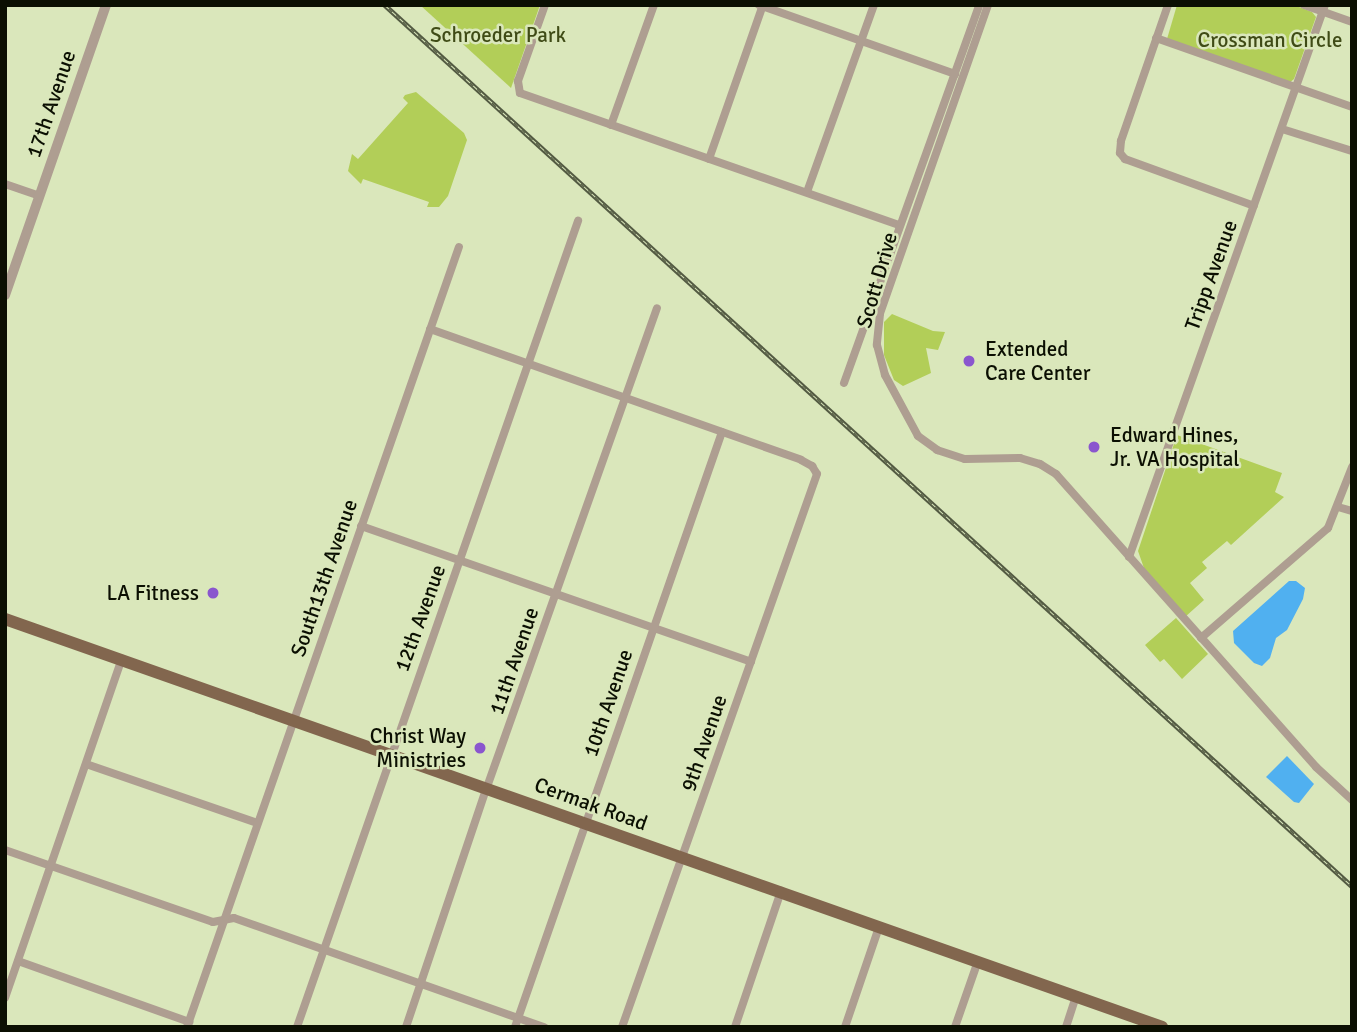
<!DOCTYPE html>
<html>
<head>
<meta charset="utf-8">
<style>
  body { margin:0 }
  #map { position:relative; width:1357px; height:1032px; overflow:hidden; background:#dae7bb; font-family:Signika,sans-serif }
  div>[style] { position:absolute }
  .green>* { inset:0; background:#b2ce58 }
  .water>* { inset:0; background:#50b0f0 }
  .minor>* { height:8px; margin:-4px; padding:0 4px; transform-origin:4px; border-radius:4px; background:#ae9e91 }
  .tertiary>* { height:10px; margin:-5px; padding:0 5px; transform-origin:5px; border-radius:5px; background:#ae9e91 }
  .primary>* { height:12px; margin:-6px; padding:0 6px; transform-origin:6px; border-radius:6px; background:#82664e }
  .rail>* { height:4.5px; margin-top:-2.25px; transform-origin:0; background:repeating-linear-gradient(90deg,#dae7bb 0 5px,#535a42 0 10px); box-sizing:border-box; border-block:2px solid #535a42 }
  .dots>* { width:19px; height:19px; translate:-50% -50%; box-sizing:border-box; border:4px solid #dae7bb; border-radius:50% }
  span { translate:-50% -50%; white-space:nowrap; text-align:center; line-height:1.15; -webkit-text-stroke:5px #dae7bb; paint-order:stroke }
  .park-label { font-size:21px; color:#3f4b16 }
  .street-label { font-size:21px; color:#0b0f02 }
  .poi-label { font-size:21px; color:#0b0f02 }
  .left { translate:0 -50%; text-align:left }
  .right { translate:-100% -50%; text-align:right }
  .frame { position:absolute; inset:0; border:7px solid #0b0f02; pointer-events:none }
</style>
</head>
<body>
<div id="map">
  <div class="green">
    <div style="clip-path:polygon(420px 5px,540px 5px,511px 88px)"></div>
    <div style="clip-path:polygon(1177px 5px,1294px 5px,1312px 12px,1316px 17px,1294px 79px,1289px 83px,1167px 39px)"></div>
    <div style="clip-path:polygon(416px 92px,464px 133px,467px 140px,448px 196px,439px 207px,427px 207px,429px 202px,363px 179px,361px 184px,348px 171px,352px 154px,358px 159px,408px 103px,403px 98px,405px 95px)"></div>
    <div style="clip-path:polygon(892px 314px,933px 331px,945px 332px,938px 350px,926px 348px,931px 373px,903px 386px,894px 380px,884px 355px,884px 322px)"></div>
    <div style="clip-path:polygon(1177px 435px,1282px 473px,1275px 492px,1284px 497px,1231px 545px,1227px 541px,1202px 562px,1207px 568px,1190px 583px,1204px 600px,1185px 617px,1145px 571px,1138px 551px)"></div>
    <div style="clip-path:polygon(1176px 618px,1208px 654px,1182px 679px,1164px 659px,1160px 662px,1145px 645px)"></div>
  </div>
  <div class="water">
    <div style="clip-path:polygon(1289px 581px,1296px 581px,1305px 588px,1303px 599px,1287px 630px,1276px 638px,1270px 658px,1262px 666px,1254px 663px,1234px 643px,1233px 631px)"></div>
    <div style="clip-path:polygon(1287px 756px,1314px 784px,1299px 803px,1294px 802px,1266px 777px)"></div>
  </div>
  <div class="minor">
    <div style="left:545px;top:5px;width:81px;rotate:109.6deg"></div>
    <div style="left:518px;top:81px;width:12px;rotate:81deg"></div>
    <div style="left:520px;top:93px;width:402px;rotate:19.2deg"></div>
    <div style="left:759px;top:5px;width:208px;rotate:19.4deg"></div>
    <div style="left:988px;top:5px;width:327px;rotate:109.3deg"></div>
    <div style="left:880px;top:314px;width:31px;rotate:96deg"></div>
    <div style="left:877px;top:345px;width:31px;rotate:75deg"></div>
    <div style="left:885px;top:375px;width:69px;rotate:61.6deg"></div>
    <div style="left:918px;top:436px;width:24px;rotate:36deg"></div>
    <div style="left:937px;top:450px;width:29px;rotate:18deg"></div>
    <div style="left:965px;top:459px;width:55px;rotate:-1deg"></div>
    <div style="left:1020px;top:458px;width:21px;rotate:17deg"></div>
    <div style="left:1040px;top:464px;width:19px;rotate:32deg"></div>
    <div style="left:1056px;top:474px;width:392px;rotate:48.4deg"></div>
    <div style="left:1316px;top:767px;width:49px;rotate:42.5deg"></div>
    <div style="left:1168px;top:5px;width:144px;rotate:109.1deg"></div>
    <div style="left:1121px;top:141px;width:12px;rotate:95deg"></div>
    <div style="left:1120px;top:153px;width:8px;rotate:50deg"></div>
    <div style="left:1125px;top:159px;width:137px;rotate:20deg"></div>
    <div style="left:1304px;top:5px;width:51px;rotate:19.5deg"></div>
    <div style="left:1156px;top:38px;width:208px;rotate:19.4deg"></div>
    <div style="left:611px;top:125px;width:127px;rotate:-70.3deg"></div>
    <div style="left:1282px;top:129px;width:73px;rotate:17.4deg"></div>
    <div style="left:709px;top:159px;width:163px;rotate:-70.7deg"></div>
    <div style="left:5px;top:184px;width:37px;rotate:19deg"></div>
    <div style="left:807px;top:192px;width:199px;rotate:-70.3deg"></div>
    <div style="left:430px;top:329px;width:393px;rotate:19.4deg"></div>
    <div style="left:801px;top:460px;width:13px;rotate:29deg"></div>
    <div style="left:812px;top:466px;width:9px;rotate:58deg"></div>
    <div style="left:817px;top:474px;width:586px;rotate:109.42deg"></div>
    <div style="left:844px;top:383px;width:401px;rotate:-70.3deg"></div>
    <div style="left:1338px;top:507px;width:15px;rotate:16deg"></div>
    <div style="left:361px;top:526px;width:413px;rotate:19.2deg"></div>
    <div style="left:1129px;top:557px;width:586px;rotate:-70.45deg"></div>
    <div style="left:1201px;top:638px;width:168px;rotate:-40.9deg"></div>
    <div style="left:1328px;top:528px;width:66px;rotate:-68.5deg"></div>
    <div style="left:86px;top:764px;width:181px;rotate:19deg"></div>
    <div style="left:5px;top:850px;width:220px;rotate:19.1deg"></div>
    <div style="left:213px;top:922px;width:21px;rotate:-11deg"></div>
    <div style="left:234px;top:918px;width:329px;rotate:19.4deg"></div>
    <div style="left:18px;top:961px;width:182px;rotate:19.6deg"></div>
    <div style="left:5px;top:998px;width:359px;rotate:-71deg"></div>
    <div style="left:187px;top:1027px;width:826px;rotate:-70.78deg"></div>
    <div style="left:297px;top:1027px;width:854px;rotate:-70.78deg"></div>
    <div style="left:406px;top:1027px;width:253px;rotate:-71.4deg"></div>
    <div style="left:487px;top:787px;width:508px;rotate:-70.46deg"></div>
    <div style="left:515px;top:1027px;width:630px;rotate:-70.82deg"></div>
    <div style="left:735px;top:1027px;width:144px;rotate:-71.3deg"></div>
    <div style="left:845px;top:1027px;width:106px;rotate:-71.2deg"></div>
    <div style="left:955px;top:1027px;width:70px;rotate:-70.8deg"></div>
    <div style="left:1066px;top:1027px;width:33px;rotate:-72deg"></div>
  </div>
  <div class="tertiary">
    <div style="left:5px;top:295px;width:307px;rotate:-70.8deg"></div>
  </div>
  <div class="primary">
    <div style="left:5px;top:619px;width:1227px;rotate:19.42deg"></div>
  </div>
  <div class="rail">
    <div style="left:385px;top:5px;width:1308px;rotate:42.34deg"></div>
  </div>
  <div class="dots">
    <div style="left:969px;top:361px;background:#8a56ce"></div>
    <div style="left:1094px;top:447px;background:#8a56ce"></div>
    <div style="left:213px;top:593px;background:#8a56ce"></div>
    <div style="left:480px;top:748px;background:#8a56ce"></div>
  </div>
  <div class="park-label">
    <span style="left:498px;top:35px">Schroeder Park</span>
    <span style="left:1270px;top:40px">Crossman Circle</span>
  </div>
  <div class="street-label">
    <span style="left:51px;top:104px;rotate:-71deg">17th Avenue</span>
    <span style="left:1211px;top:275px;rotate:-70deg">Tripp Avenue</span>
    <span style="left:877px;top:280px;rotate:-74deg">Scott Drive</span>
    <span style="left:324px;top:578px;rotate:-71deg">South13th Avenue</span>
    <span style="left:420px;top:618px;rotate:-70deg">12th Avenue</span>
    <span style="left:514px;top:661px;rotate:-71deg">11th Avenue</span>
    <span style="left:608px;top:703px;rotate:-71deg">10th Avenue</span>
    <span style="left:704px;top:743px;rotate:-71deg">9th Avenue</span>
    <span style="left:591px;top:804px;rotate:20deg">Cermak Road</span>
  </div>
  <div class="poi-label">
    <span class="left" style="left:985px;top:361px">Extended<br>Care Center</span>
    <span class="left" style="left:1110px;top:447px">Edward Hines,<br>Jr. VA Hospital</span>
    <span class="right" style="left:199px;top:593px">LA Fitness</span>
    <span class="right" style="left:466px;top:748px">Christ Way<br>Ministries</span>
  </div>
  <div class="frame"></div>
</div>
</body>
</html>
